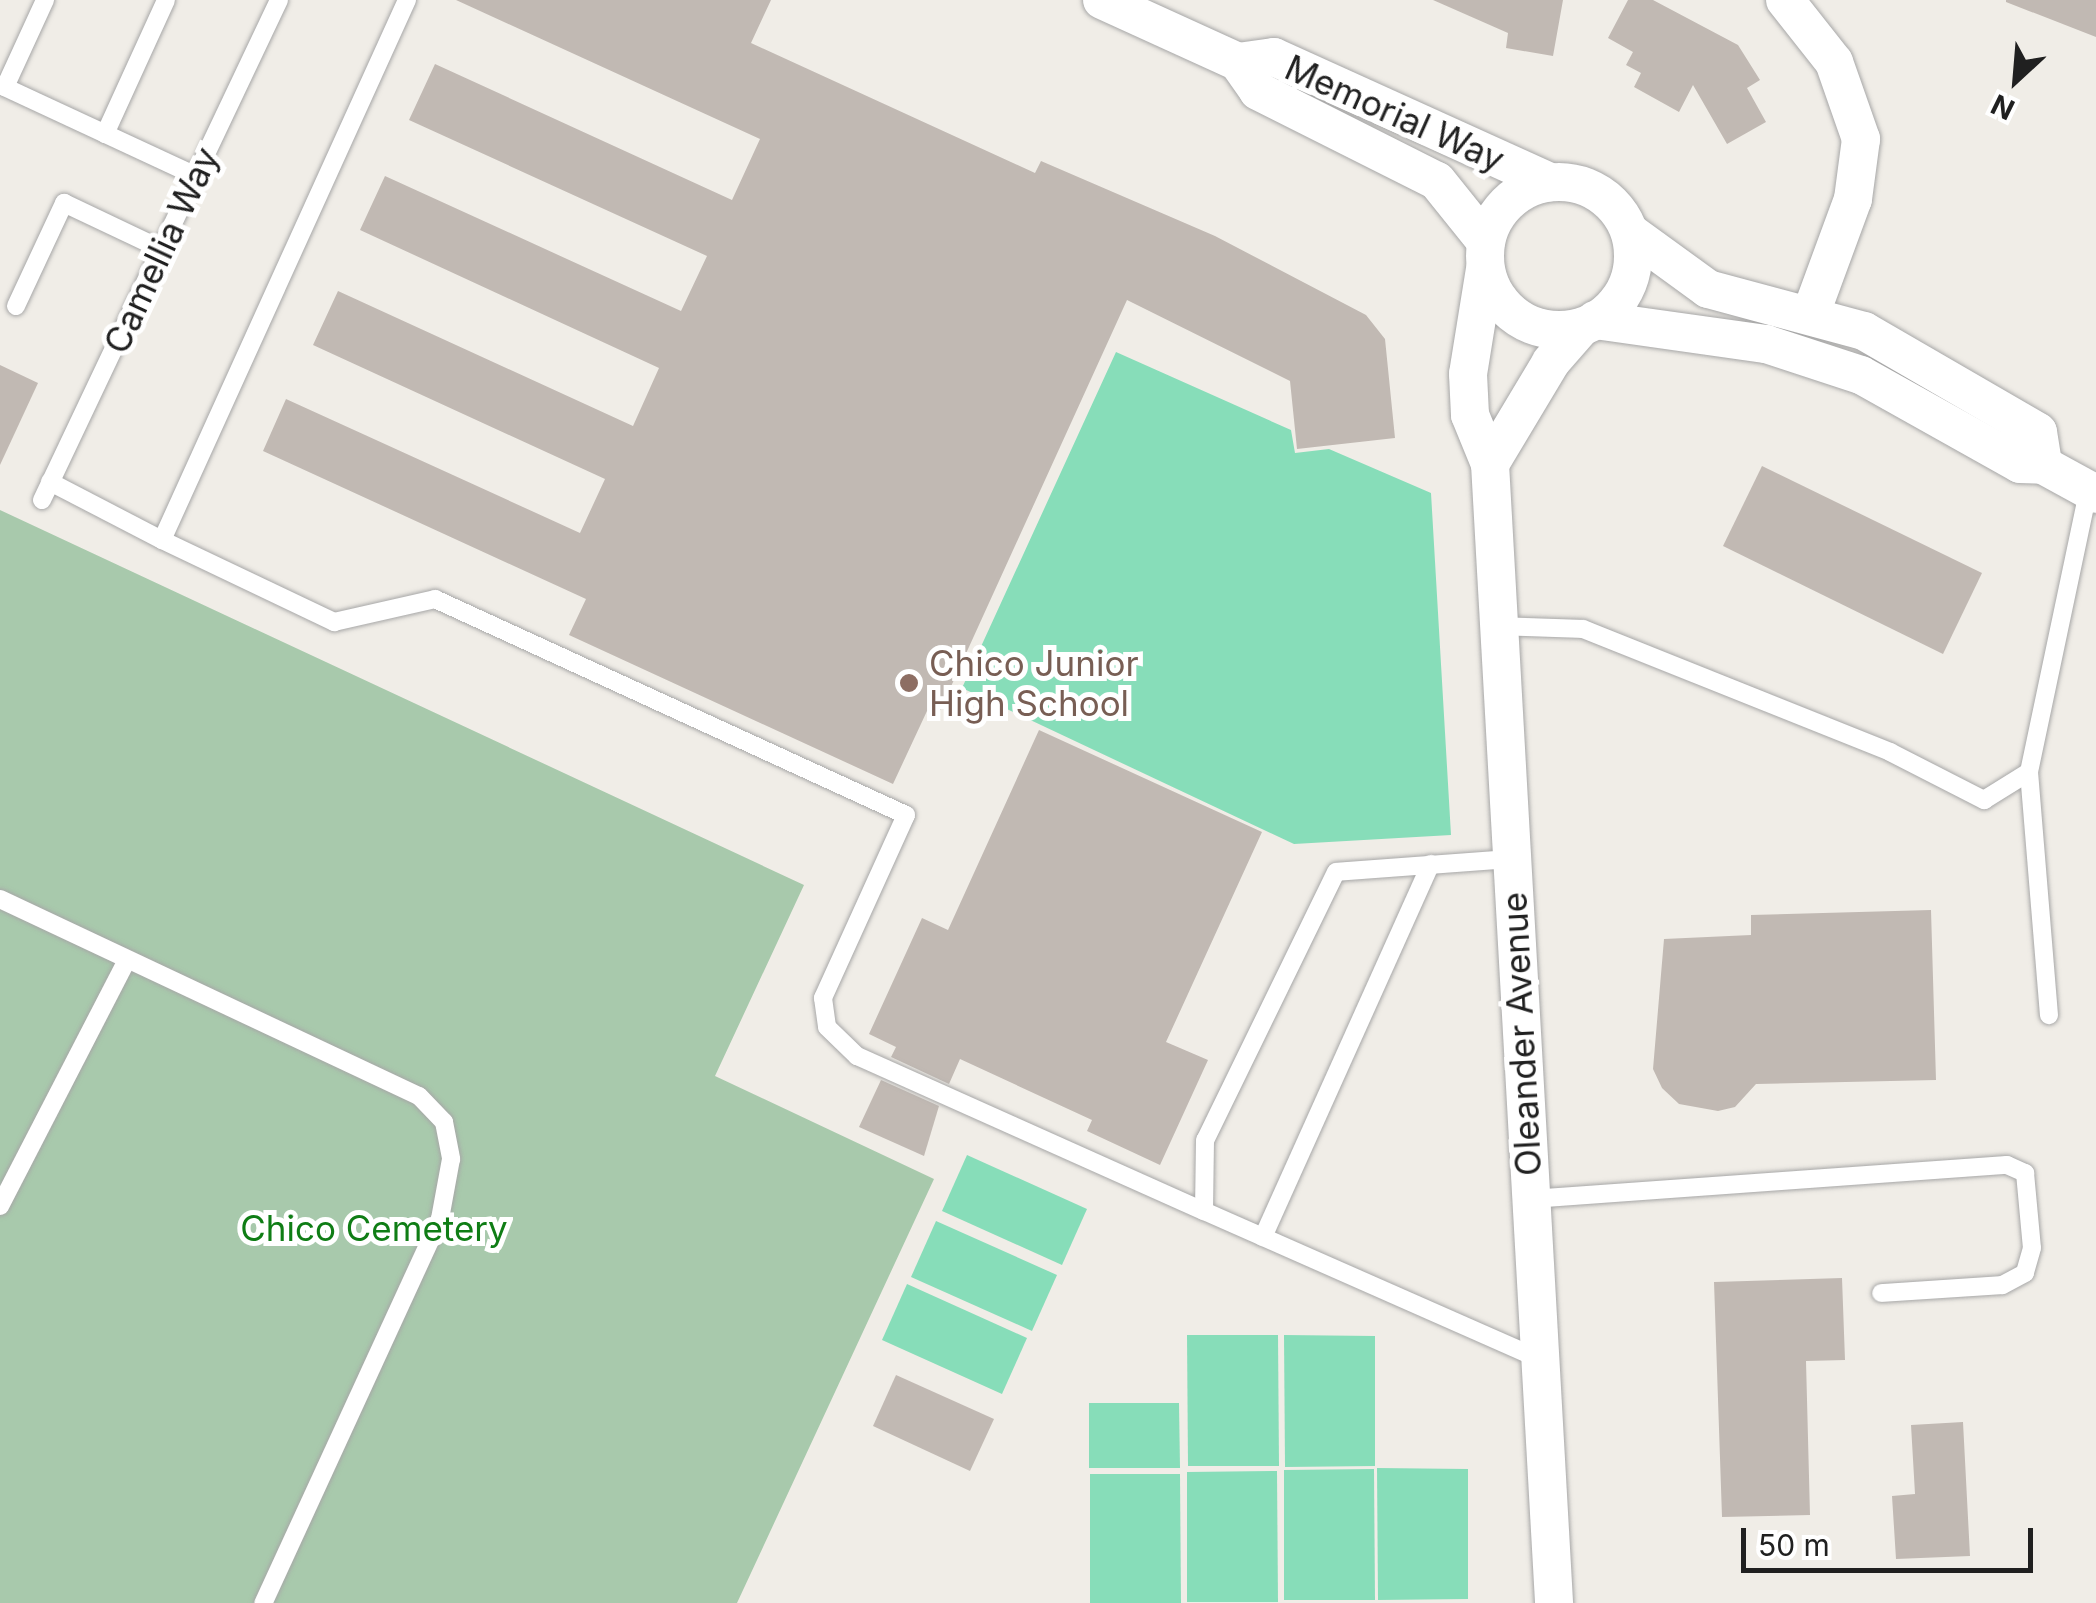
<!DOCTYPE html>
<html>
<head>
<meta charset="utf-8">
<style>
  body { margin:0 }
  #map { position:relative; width:2096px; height:1603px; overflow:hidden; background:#f0ede7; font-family:Inter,sans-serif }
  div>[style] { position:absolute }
  .cemetery>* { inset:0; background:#a8c9ac }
  .pitch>* { inset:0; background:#87ddb9 }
  .building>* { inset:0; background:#c1b9b3 }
  .roads { filter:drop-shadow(0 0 2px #a7a7a7) drop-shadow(0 0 2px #a7a7a7) }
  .service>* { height:18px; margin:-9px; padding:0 9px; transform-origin:9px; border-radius:9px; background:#fff }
  .minor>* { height:38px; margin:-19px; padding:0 19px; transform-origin:19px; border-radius:19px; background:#fff }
  .minor>.ring { margin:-19px; padding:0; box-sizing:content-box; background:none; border:38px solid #fff; border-radius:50% }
  .dots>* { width:28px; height:28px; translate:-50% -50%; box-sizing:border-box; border:5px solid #fff; border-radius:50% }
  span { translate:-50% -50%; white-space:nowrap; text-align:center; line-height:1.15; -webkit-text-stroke:10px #fff; paint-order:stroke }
  .street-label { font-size:35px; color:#202020 }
  .education-label { font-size:35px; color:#785e54 }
  .left { translate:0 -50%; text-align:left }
  .park-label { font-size:35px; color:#0f7d15 }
  .north { position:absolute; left:1966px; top:30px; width:100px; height:100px; -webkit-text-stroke:8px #fff; paint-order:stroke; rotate:206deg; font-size:28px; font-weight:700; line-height:40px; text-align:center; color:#202020 }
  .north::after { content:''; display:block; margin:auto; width:35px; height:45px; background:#202020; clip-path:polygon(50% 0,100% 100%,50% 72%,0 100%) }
  .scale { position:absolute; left:1741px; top:1528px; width:292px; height:45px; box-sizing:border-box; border:5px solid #202020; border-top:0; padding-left:12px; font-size:30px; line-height:35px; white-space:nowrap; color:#202020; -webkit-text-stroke:8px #fff; paint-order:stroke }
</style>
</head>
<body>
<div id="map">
  <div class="cemetery">
    <div style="clip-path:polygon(0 510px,804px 885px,715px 1076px,934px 1179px,737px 1603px,0 1603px)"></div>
  </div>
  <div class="pitch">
    <div style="clip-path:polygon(1116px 352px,1291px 430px,1295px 453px,1329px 449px,1431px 493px,1451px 835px,1294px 844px,962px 688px)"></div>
    <div style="clip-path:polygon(967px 1155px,1087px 1209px,1062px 1265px,942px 1211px)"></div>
    <div style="clip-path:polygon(936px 1221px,1057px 1275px,1032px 1331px,911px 1277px)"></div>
    <div style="clip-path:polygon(907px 1284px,1027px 1338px,1002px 1394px,882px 1340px)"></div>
    <div style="clip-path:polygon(1187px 1335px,1278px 1335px,1279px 1466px,1188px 1466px)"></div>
    <div style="clip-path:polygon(1284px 1335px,1375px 1336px,1375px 1466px,1285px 1467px)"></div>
    <div style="clip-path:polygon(1089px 1403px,1179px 1403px,1180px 1468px,1089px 1468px)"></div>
    <div style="clip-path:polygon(1377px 1468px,1468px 1469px,1468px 1599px,1378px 1600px)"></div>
    <div style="clip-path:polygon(1374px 1469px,1375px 1600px,1284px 1600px,1284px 1470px)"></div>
    <div style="clip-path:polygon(1277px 1471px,1278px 1602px,1187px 1602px,1187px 1472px)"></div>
    <div style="clip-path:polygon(1090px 1474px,1180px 1474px,1181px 1603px,1090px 1603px)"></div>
  </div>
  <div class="building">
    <div style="clip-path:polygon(456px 0,771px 0,751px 43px,1035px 173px,1041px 161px,1215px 236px,1366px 315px,1385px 339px,1395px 438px,1297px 449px,1290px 381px,1127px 300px,938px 715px,927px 711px,893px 784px,569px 635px,586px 599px,263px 451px,286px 399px,580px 533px,605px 479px,313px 345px,338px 291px,633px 426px,659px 368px,360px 230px,385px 176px,681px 311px,707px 256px,409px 120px,435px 64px,732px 200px,760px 139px)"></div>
    <div style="clip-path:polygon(1433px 0,1563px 0,1553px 56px,1506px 48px,1508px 33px)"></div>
    <div style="clip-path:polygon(1628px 0,1653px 0,1738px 45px,1760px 80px,1747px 88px,1766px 122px,1727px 144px,1693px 85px,1679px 112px,1634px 87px,1641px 73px,1626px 65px,1633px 52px,1608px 38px)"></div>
    <div style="clip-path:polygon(2096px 0,2096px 37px,2006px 2px,2006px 0)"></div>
    <div style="clip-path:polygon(0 365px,38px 383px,0 465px)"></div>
    <div style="clip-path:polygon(1762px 466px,1982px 573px,1943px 654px,1723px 546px)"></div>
    <div style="clip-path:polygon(1039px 730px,1262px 832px,1166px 1042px,1208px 1060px,1160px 1165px,1087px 1131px,1092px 1120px,960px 1059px,949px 1084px,891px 1057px,896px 1047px,869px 1034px,922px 918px,948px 930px)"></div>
    <div style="clip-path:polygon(1931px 910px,1936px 1080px,1756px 1084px,1735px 1107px,1718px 1111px,1679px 1104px,1662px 1088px,1653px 1069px,1664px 939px,1751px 935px,1751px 915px)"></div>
    <div style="clip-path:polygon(881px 1080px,939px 1106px,924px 1156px,859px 1127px)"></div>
    <div style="clip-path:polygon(1842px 1278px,1845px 1360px,1806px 1361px,1810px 1515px,1722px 1517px,1714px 1282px)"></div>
    <div style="clip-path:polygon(896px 1375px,994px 1419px,970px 1471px,873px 1426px)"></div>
    <div style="clip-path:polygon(1963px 1422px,1970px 1556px,1896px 1559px,1892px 1496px,1915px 1494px,1911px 1425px)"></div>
  </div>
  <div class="roads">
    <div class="service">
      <div style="left:0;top:85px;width:216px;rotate:24.9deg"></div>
      <div style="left:5px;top:87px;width:96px;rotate:-65.3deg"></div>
      <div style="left:105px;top:134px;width:147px;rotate:-65.5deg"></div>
      <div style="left:16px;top:306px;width:114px;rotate:-65deg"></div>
      <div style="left:64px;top:203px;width:107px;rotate:25.4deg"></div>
      <div style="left:50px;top:482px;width:126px;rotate:27.4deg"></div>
      <div style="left:162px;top:540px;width:593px;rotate:-65.6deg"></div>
      <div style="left:42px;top:500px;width:553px;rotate:-64.64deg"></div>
      <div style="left:162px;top:540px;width:191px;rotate:25.5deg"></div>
      <div style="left:334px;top:622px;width:104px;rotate:-12.8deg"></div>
      <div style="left:435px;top:599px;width:518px;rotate:24.64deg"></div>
      <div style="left:906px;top:815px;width:201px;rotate:114.4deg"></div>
      <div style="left:823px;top:998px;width:29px;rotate:82deg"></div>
      <div style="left:827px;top:1027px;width:42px;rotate:44deg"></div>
      <div style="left:857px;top:1056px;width:380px;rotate:24.1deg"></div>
      <div style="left:1498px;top:626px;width:85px;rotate:2deg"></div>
      <div style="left:1583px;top:629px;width:331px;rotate:21.8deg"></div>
      <div style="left:1890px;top:752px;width:106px;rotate:27.1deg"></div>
      <div style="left:1984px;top:800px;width:53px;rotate:-31.9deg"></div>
      <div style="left:2029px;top:772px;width:287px;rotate:-78.1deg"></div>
      <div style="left:2029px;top:772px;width:244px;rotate:85.3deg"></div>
      <div style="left:1511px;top:859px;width:175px;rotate:175.8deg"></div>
      <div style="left:1336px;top:872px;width:298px;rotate:116deg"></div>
      <div style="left:1205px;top:1140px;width:71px;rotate:90.8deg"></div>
      <div style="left:1204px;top:1211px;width:367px;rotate:23.8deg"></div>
      <div style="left:0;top:899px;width:463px;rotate:25.2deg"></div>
      <div style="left:419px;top:1096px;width:36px;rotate:46deg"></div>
      <div style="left:444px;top:1122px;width:38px;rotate:79deg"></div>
      <div style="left:451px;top:1159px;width:61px;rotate:100.4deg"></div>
      <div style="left:440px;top:1219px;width:423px;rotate:114.7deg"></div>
      <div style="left:1531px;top:1199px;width:477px;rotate:-4.1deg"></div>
      <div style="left:2007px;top:1165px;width:20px;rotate:24deg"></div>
      <div style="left:2025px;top:1173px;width:75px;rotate:84.7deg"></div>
      <div style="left:2032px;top:1248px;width:26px;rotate:106deg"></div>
      <div style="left:2025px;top:1273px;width:26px;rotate:152deg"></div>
      <div style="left:2002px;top:1285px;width:121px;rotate:176.2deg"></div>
      <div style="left:0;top:1206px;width:275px;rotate:-62.7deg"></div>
      <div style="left:1263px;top:1237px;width:409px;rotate:-65.8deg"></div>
    </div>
    <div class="minor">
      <div style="left:1102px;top:0;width:149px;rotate:24.5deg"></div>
      <div style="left:1238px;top:62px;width:35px;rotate:55deg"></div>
      <div style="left:1258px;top:91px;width:200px;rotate:26.7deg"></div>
      <div style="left:1437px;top:181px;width:78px;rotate:51.2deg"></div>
      <div style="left:1785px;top:0;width:79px;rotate:51.7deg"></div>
      <div style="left:1834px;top:62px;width:82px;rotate:70.7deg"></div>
      <div style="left:1861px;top:139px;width:61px;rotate:97.6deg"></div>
      <div style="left:1853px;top:199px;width:121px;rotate:110.2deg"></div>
      <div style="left:1238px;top:62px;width:36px;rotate:-8deg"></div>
      <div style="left:1274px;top:57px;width:303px;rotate:24.4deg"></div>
      <div class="ring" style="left:1485px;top:182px;width:110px;height:110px"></div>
      <div style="left:1631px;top:233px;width:95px;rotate:36deg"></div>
      <div style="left:1708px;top:289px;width:162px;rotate:15.1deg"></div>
      <div style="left:1864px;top:331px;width:201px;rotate:30.1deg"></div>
      <div style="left:2038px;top:432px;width:33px;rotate:81deg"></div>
      <div style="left:1485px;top:269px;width:106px;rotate:99.2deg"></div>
      <div style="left:1468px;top:374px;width:41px;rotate:87.2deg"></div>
      <div style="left:1470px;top:415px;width:53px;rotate:67.8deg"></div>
      <div style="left:1490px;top:464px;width:1141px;rotate:86.78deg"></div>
      <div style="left:1595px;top:320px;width:173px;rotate:8deg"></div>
      <div style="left:1766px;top:344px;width:100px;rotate:18.1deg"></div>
      <div style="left:1861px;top:375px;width:182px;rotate:29.2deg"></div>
      <div style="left:2020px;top:464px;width:23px;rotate:2deg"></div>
      <div style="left:2043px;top:465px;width:60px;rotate:28.7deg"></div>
      <div style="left:1490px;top:464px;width:119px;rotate:-59.1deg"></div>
      <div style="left:1551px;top:362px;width:43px;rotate:-48.8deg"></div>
    </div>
  </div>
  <div class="dots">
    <div style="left:909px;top:683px;background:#8d6e63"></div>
  </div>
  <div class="street-label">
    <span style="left:1395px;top:113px;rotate:24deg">Memorial Way</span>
    <span style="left:161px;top:250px;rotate:-65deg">Camellia Way</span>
    <span style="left:1521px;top:1034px;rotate:-93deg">Oleander Avenue</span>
  </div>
  <div class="education-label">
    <span class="left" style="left:929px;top:683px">Chico Junior<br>High School</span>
  </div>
  <div class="park-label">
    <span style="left:374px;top:1228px">Chico Cemetery</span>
  </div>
  <div class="north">N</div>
  <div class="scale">50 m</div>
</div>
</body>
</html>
